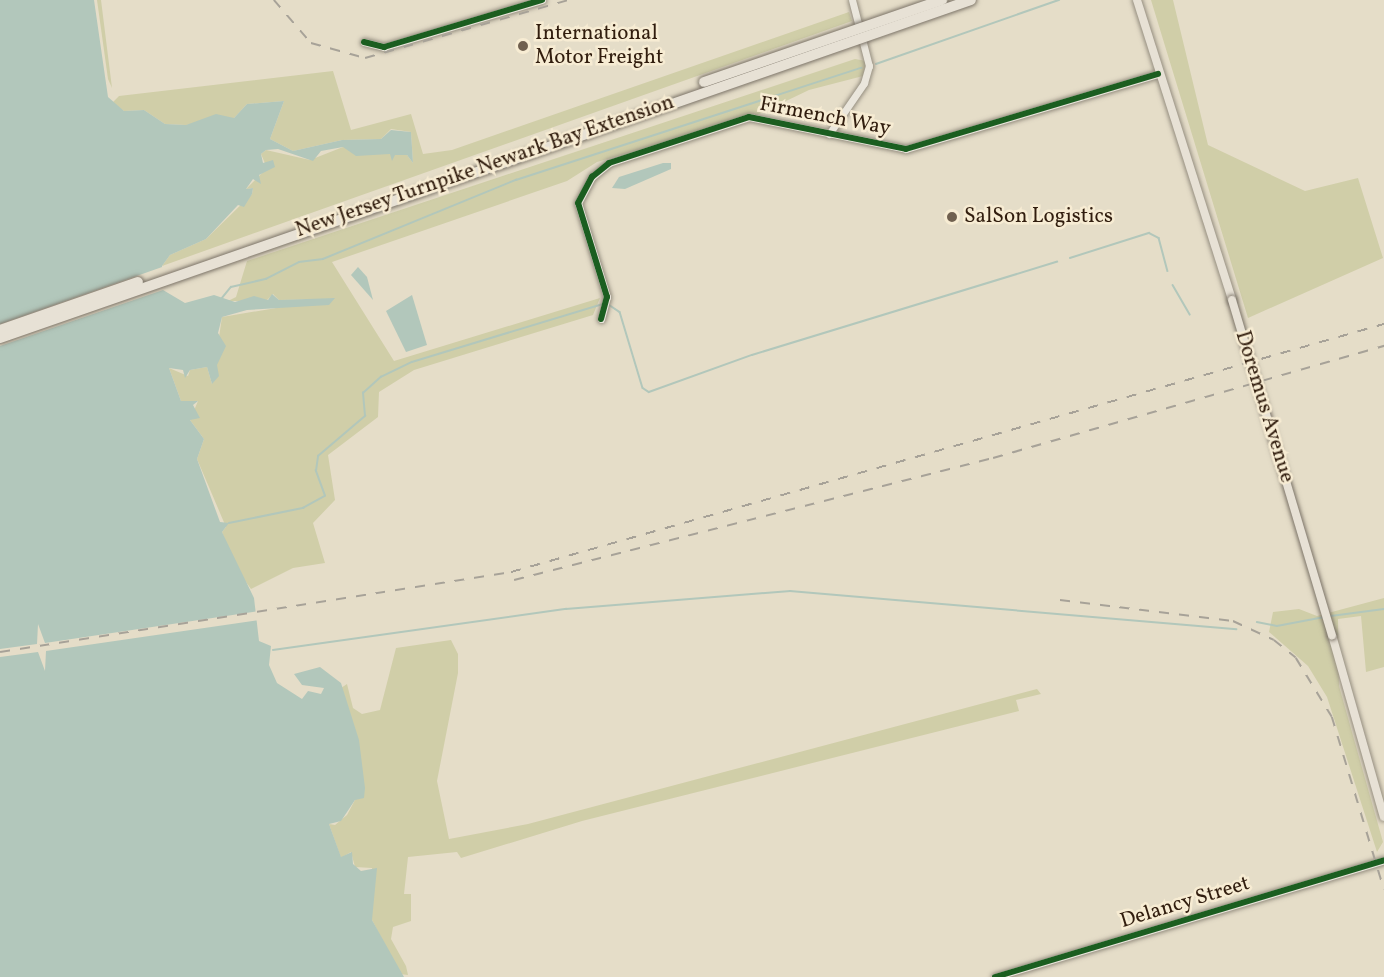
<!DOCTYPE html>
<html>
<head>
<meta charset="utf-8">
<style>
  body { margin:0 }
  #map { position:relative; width:1384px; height:977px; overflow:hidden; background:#e5ddc8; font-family:Vollkorn,serif }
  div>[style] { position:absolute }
  .green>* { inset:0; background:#d0cea8 }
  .water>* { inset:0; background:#b2c7bb }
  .pier>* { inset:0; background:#e5ddc8 }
  .stream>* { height:1.5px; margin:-0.75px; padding:0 0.75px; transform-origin:0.75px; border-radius:0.75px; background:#b2c7bb }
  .roads { filter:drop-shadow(0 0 2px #958e80) drop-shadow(0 0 2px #958e80) }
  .minor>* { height:7px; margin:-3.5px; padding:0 3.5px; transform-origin:3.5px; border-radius:3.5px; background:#eae6dc }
  .major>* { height:8px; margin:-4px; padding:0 4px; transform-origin:4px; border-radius:4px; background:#e7e1d5 }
  .rail>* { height:1.5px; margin-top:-0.75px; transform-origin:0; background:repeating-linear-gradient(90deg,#a7a298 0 10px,transparent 0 20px) }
  .bridges { filter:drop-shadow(0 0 2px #7c7468) drop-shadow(0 0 2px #7c7468) }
  .major-bridge>* { height:8px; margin:-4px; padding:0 4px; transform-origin:4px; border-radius:4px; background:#e7e1d5 }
  .highway-bridge>* { height:10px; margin:-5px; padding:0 5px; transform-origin:5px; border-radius:5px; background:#e7e1d5 }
  .cycleway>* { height:6px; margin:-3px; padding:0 3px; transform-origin:3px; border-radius:3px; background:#1b5e20 }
  .dots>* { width:16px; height:16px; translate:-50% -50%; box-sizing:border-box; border:3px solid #f7ecd3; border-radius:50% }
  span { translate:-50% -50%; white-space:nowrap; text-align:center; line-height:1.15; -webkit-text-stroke:5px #f7ecd3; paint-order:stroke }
  .poi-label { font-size:21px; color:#311d0e }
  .left { translate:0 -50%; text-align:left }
  .street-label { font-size:21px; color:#311d0e }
</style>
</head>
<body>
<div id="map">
  <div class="green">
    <div style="clip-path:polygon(97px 0,101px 0,112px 88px,108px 79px)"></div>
    <div style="clip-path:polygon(1151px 0,1173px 0,1208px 145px,1305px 191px,1358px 178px,1383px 258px,1248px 318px)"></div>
    <div style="clip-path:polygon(849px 12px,852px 21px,162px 266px,170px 255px,206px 239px,252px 194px,253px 188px,246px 189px,267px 168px,261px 154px,266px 150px,310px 160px,343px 147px,407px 155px,413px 163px,411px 132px,391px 129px,381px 139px,342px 140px,293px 151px,270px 139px,284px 101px,247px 104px,234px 118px,186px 125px,165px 124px,144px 110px,124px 111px,112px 103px,119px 96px,333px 71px,351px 130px,411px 114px,423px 154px,452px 150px)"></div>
    <div style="clip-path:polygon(855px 59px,866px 61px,863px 76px,809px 90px,757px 115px,597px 162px,567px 181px,332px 262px,394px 361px,600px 298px,593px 315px,414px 370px,379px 392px,378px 417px,328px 455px,335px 500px,313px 523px,325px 563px,293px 568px,251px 589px,233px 564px,222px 532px,226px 527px,197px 459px,204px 439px,190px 420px,198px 401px,181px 401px,169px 368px,188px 376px,190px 370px,207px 367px,212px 384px,222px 317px,330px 299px,279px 300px,273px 294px,266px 301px,228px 301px,236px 297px,247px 261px)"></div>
    <div style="clip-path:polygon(1384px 598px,1384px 667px,1366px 672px,1361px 616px,1338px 619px,1339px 686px,1383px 842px,1377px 852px,1327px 697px,1308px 666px,1269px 632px,1273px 612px,1299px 609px,1317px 616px)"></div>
    <div style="clip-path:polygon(451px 640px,458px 654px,458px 673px,437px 781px,449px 839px,528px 824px,1037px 689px,1041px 694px,1016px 700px,1019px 711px,582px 821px,461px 858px,457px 852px,408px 857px,404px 894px,411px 894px,411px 921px,393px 927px,391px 939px,406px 966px,408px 975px,400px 974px,372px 920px,372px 868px,355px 867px,351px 852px,341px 858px,329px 824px,335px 825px,347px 815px,355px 800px,353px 725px,338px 690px,347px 684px,353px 708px,362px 714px,380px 710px,396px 648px)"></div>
  </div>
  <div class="water">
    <div style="clip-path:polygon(0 0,94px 0,108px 97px,124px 111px,144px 110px,165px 124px,186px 125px,216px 114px,234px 118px,247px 104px,284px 101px,270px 139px,293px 151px,342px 140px,381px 139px,391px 130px,411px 132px,413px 163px,407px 155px,395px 155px,392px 161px,390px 154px,356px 156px,343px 147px,321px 151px,313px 161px,278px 149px,266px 150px,261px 154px,263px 163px,273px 160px,275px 167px,259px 175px,261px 184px,253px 179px,246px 189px,253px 188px,252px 194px,244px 207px,238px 205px,206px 239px,170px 255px,162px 266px,163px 290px,185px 303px,214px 295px,235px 302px,254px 296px,268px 300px,272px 294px,279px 300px,335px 298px,329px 305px,247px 310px,222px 317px,218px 333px,226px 346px,217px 365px,219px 376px,212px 384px,207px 367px,190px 370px,185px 378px,183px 370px,169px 368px,181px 401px,198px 401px,193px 405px,200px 418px,190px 420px,204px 439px,197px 459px,220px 522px,229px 523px,222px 532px,254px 598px,259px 641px,271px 646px,269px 665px,277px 683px,302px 699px,308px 691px,321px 694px,324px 688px,302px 685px,294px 674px,320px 667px,341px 683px,359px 740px,365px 788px,364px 798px,355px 800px,341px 821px,329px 824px,341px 857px,352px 852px,353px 864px,361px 871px,377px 868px,372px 920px,404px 977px,0 977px)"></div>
    <div style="clip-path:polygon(663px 163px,671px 163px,671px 169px,625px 189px,612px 188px,619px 177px)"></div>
    <div style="clip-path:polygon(358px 267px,367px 277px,373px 300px,351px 275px)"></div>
    <div style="clip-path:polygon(412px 295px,427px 345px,406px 352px,386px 311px)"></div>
  </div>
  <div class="pier">
    <div style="clip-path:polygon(165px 266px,166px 289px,0 346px,0 324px)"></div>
    <div style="clip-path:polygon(259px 611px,260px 620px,46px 651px,45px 671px,38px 652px,0 657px,0 649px,37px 644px,38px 624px,45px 643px)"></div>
  </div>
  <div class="stream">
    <div style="left:876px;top:64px;width:194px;rotate:-19.3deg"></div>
    <div style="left:1070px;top:258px;width:83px;rotate:-17.6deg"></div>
    <div style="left:1149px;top:233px;width:11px;rotate:27deg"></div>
    <div style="left:1159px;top:238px;width:34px;rotate:75deg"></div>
    <div style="left:1173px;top:285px;width:34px;rotate:60deg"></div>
    <div style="left:222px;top:298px;width:14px;rotate:-51deg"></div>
    <div style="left:231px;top:287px;width:36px;rotate:-13deg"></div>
    <div style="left:266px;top:279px;width:37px;rotate:-27deg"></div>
    <div style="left:299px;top:262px;width:24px;rotate:-7deg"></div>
    <div style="left:323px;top:259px;width:209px;rotate:-22.3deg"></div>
    <div style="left:516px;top:180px;width:363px;rotate:-18deg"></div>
    <div style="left:608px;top:304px;width:14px;rotate:34deg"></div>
    <div style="left:620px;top:312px;width:79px;rotate:73.2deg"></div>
    <div style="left:643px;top:388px;width:7px;rotate:34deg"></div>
    <div style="left:649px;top:392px;width:109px;rotate:-19.8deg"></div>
    <div style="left:752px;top:355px;width:319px;rotate:-17deg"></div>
    <div style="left:229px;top:523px;width:76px;rotate:-11.5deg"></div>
    <div style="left:303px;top:508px;width:25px;rotate:-29deg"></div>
    <div style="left:325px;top:496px;width:27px;rotate:-110deg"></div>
    <div style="left:316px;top:471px;width:15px;rotate:-82deg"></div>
    <div style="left:318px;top:456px;width:62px;rotate:-40.4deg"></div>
    <div style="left:365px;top:416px;width:23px;rotate:-95deg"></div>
    <div style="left:363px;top:393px;width:24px;rotate:-42deg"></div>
    <div style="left:381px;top:377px;width:34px;rotate:-26deg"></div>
    <div style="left:412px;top:362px;width:200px;rotate:-16.9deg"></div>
    <div style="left:1331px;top:616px;width:53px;rotate:-7.5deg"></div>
    <div style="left:1257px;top:622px;width:20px;rotate:11deg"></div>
    <div style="left:1277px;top:626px;width:48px;rotate:-10.8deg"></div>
    <div style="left:273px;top:650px;width:296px;rotate:-8deg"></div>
    <div style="left:566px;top:609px;width:225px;rotate:-4.6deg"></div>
    <div style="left:790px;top:591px;width:448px;rotate:4.9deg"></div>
  </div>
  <div class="roads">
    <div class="minor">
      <div style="left:364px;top:42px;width:21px;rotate:14deg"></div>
      <div style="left:384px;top:47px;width:165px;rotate:-16.6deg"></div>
      <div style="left:829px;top:134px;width:62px;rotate:-55.5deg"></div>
      <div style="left:864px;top:83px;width:18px;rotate:-74deg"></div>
      <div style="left:869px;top:66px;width:68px;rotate:-104.4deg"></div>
      <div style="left:601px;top:319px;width:23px;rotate:-75deg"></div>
      <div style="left:607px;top:297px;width:98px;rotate:-107.1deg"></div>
      <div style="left:578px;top:203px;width:30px;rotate:-62deg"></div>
      <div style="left:592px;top:177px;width:22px;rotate:-39deg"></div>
      <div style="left:609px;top:163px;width:147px;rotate:-18.2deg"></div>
      <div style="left:749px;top:117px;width:160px;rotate:11.5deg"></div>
      <div style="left:906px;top:149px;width:263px;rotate:-16.6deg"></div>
      <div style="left:995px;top:977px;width:406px;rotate:-16.7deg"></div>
    </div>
    <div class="major">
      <div style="left:1137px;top:0;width:315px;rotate:72.4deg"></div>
      <div style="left:1332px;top:635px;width:189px;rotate:74.1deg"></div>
    </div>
  </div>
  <div class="rail">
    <div style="left:274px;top:0;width:57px;rotate:49.3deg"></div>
    <div style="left:311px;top:43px;width:56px;rotate:15.5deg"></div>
    <div style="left:365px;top:58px;width:212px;rotate:-15.9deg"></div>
    <div style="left:514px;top:580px;width:494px;rotate:-14.3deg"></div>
    <div style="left:993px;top:458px;width:407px;rotate:-16deg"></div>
    <div style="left:1060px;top:600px;width:174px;rotate:6.9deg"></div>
    <div style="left:1233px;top:621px;width:45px;rotate:24.9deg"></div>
    <div style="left:1274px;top:640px;width:28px;rotate:39deg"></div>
    <div style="left:1296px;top:658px;width:69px;rotate:58.6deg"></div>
    <div style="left:1332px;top:717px;width:180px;rotate:73.2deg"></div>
    <div style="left:0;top:652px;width:517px;rotate:-8.9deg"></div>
    <div style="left:511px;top:572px;width:908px;rotate:-15.86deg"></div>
  </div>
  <div class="bridges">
    <div class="major-bridge">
      <div style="left:1232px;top:300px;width:350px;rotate:73.4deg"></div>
    </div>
    <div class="highway-bridge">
      <div style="left:704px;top:82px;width:252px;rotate:-19deg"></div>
      <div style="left:0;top:330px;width:146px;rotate:-19.2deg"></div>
      <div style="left:0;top:338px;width:1028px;rotate:-19.19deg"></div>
    </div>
  </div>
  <div class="cycleway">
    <div style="left:364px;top:42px;width:21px;rotate:14deg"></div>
    <div style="left:384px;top:47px;width:165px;rotate:-16.6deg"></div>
    <div style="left:601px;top:319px;width:23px;rotate:-75deg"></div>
    <div style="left:607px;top:297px;width:98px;rotate:-107.1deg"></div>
    <div style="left:578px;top:203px;width:30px;rotate:-62deg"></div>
    <div style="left:592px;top:177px;width:22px;rotate:-39deg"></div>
    <div style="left:609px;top:163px;width:147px;rotate:-18.2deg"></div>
    <div style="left:749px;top:117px;width:160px;rotate:11.5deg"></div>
    <div style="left:906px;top:149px;width:263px;rotate:-16.6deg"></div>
    <div style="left:995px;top:977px;width:406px;rotate:-16.7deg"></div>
  </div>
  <div class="dots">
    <div style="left:523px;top:46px;background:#70604f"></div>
    <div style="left:952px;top:217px;background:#70604f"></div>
  </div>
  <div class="poi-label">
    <span class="left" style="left:535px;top:46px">International<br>Motor Freight</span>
    <span class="left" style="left:964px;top:217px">SalSon Logistics</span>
  </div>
  <div class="street-label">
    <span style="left:825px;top:117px;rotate:11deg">Firmench Way</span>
    <span style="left:485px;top:167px;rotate:-19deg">New Jersey Turnpike Newark Bay Extension</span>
    <span style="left:1264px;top:407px;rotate:73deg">Doremus Avenue</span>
    <span style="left:1185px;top:903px;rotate:-17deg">Delancy Street</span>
  </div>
</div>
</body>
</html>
